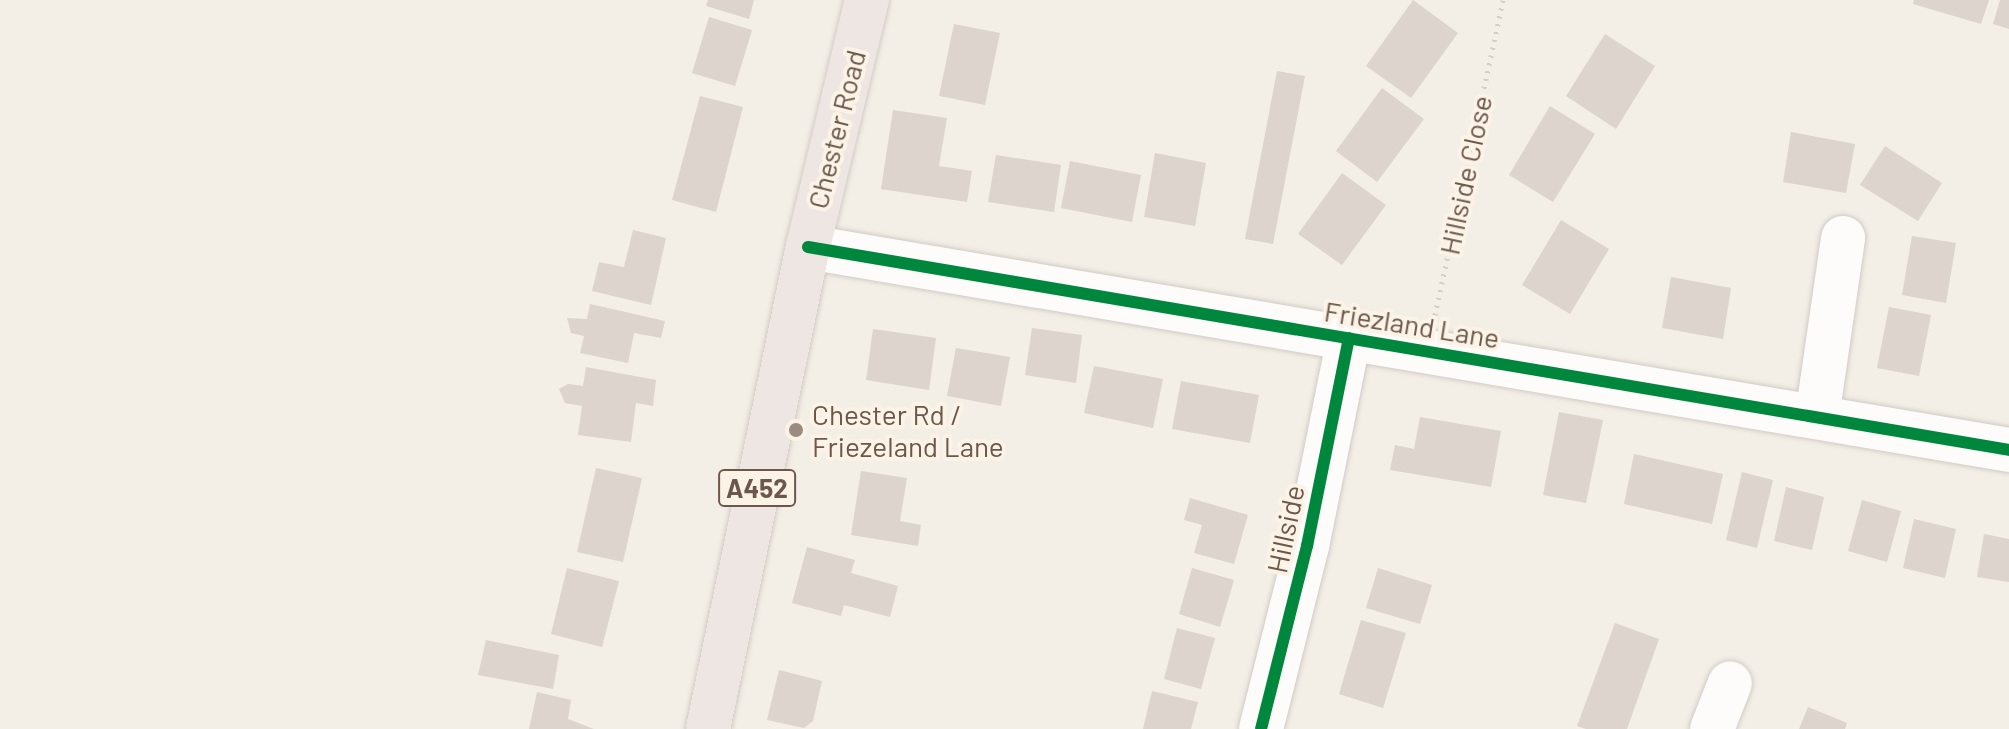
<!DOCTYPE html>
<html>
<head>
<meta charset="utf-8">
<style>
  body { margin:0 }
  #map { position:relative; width:2009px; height:729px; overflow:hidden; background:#f3eee6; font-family:Barlow,sans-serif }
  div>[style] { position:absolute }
  .building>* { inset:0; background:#dcd4cd }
  .path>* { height:5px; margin-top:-2.5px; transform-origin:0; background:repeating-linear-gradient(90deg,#d4cec9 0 2px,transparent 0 8px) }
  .roads { filter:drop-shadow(0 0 2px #d2cbc5) drop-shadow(0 0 2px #d2cbc5) }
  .minor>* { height:44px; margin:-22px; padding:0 22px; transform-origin:22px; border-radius:22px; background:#fdfcfb }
  .highway>* { height:44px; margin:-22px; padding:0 22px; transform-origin:22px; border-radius:22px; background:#eee6e3 }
  .cycleway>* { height:12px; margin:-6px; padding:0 6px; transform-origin:6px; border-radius:6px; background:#00873e }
  .dots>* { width:22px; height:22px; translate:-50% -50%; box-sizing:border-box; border:4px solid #fcf3e7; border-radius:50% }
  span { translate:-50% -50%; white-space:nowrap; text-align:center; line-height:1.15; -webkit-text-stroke:8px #fcf3e7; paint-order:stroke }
  .shield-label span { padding:2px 6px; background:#fcf3e7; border:2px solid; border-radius:6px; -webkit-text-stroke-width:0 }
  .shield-label { font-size:26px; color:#6c574c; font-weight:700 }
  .street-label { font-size:28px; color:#6c574c }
  .poi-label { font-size:28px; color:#6c574c }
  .left { translate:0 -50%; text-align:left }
</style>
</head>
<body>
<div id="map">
  <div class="building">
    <div style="clip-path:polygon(708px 0,754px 0,749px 19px,706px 6px)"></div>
    <div style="clip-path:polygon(1413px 0,1458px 33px,1411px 98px,1366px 66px)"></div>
    <div style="clip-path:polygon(1914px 0,1989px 0,1981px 24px,1913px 4px)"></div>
    <div style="clip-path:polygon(2000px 0,2009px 0,2009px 29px,1993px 24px)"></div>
    <div style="clip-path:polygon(709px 17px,752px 30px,735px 86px,692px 73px)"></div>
    <div style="clip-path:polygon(954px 24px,1000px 33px,985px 105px,939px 96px)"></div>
    <div style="clip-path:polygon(1605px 34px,1655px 66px,1616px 129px,1566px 96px)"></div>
    <div style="clip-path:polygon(1277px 71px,1305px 76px,1273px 244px,1245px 239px)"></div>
    <div style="clip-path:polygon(1382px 88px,1424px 119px,1377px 182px,1336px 151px)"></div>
    <div style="clip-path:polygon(700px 96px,743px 107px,716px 212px,672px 200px)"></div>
    <div style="clip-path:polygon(1550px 106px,1595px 134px,1553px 202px,1509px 175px)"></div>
    <div style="clip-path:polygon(893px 110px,947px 118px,939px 166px,972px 171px,967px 202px,881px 189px)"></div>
    <div style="clip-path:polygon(1791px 132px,1855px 144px,1846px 193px,1783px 182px)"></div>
    <div style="clip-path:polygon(1885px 146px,1942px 183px,1918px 221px,1860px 185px)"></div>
    <div style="clip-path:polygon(1155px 153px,1206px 163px,1195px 226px,1144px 217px)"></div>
    <div style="clip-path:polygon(996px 155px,1061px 165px,1054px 212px,988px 202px)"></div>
    <div style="clip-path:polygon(1070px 161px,1141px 175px,1132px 222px,1061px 208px)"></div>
    <div style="clip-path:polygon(1342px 173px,1386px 205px,1342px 265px,1298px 234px)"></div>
    <div style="clip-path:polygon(1561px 220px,1609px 249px,1570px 314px,1522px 285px)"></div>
    <div style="clip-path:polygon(633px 230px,666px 238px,651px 305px,592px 291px,599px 262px,624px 267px)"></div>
    <div style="clip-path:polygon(1912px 236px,1956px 243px,1946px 303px,1902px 295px)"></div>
    <div style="clip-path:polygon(1671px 277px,1731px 288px,1723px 339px,1662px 328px)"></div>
    <div style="clip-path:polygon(590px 304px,665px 321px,661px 338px,634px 333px,628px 363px,580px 353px,584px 336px,571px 333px,567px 318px,587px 319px)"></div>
    <div style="clip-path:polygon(1889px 307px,1931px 315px,1919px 376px,1877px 368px)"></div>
    <div style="clip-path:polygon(1032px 328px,1082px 335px,1076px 383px,1025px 375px)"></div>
    <div style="clip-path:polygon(873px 329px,936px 338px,929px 390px,866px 380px)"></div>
    <div style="clip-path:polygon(956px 348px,1010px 357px,1001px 406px,947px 396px)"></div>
    <div style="clip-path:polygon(1094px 366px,1163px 379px,1153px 428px,1084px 413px)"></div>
    <div style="clip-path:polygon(586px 367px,656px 380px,653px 406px,636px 403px,631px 442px,578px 435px,582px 406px,565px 403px,559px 389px,568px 384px,583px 386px)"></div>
    <div style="clip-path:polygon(1181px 381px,1259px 395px,1250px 443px,1172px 429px)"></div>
    <div style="clip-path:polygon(1559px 412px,1603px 420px,1586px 503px,1543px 495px)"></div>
    <div style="clip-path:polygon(1420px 417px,1501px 431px,1491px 487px,1390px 470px,1395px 445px,1414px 449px)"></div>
    <div style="clip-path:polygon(1634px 454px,1723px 474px,1712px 524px,1624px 504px)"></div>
    <div style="clip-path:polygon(596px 468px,642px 478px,623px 562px,577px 552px)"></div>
    <div style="clip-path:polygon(861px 471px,907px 478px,900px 521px,921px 525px,918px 546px,851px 535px)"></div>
    <div style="clip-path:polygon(1742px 472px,1773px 480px,1757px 548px,1726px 540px)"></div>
    <div style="clip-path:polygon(1786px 487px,1824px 497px,1812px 550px,1774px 541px)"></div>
    <div style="clip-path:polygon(1190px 498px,1248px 515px,1234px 564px,1194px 553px,1202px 525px,1184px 520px)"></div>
    <div style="clip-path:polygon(1862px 500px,1901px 511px,1887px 562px,1848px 551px)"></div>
    <div style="clip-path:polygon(1914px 519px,1956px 529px,1945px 578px,1903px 568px)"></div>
    <div style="clip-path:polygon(1984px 534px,2009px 539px,2009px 582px,1977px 577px)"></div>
    <div style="clip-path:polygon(807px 547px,855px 560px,851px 573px,898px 586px,890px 617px,844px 605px,841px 616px,792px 603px)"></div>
    <div style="clip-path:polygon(567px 568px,619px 581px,602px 647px,551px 634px)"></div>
    <div style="clip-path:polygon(1192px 568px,1234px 580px,1220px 627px,1179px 614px)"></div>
    <div style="clip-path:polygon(1378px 568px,1432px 585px,1420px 624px,1366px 608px)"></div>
    <div style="clip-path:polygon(1361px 620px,1406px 633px,1383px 708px,1339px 694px)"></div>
    <div style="clip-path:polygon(1615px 623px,1659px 639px,1627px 729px,1586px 729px,1577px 726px)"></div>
    <div style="clip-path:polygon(1177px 628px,1215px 638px,1201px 689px,1164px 679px)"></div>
    <div style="clip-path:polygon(486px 640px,559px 655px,553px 689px,478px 675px)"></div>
    <div style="clip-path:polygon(779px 670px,822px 681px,813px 721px,804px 728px,767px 720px)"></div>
    <div style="clip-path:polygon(1152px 691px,1198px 702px,1191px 729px,1143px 729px)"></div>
    <div style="clip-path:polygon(537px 692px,571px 700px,568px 719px,594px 729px,529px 729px)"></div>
    <div style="clip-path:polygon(1808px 707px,1847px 723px,1845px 729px,1799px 729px)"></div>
  </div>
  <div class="path">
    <div style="left:1435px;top:315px;width:322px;rotate:-77.8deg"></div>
  </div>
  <div class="roads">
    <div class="minor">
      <div style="left:808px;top:247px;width:1218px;rotate:9.59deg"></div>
      <div style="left:1817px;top:417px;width:181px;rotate:-81.7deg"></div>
      <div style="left:1261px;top:729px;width:189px;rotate:-75.9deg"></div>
      <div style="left:1307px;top:546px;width:212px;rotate:-78.6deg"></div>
      <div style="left:1712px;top:729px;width:49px;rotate:-68.6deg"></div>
    </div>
    <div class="highway">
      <div style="left:708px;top:729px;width:492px;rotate:-78.3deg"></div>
      <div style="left:808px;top:247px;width:254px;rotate:-76.6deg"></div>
    </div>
  </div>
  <div class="cycleway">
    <div style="left:808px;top:247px;width:1218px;rotate:9.59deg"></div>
    <div style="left:1261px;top:729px;width:189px;rotate:-75.9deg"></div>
    <div style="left:1307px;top:546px;width:212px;rotate:-78.6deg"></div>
  </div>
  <div class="dots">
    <div style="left:796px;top:430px;background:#9b8c82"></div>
  </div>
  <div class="shield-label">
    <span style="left:757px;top:488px">A452</span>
  </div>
  <div class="street-label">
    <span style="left:836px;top:129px;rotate:-76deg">Chester Road</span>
    <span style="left:1465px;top:175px;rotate:-78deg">Hillside Close</span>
    <span style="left:1412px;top:324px;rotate:9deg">Friezland Lane</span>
    <span style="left:1285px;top:529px;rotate:-78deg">Hillside</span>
  </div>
  <div class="poi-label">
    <span class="left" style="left:812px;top:430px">Chester Rd /<br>Friezeland Lane</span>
  </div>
</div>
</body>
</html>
